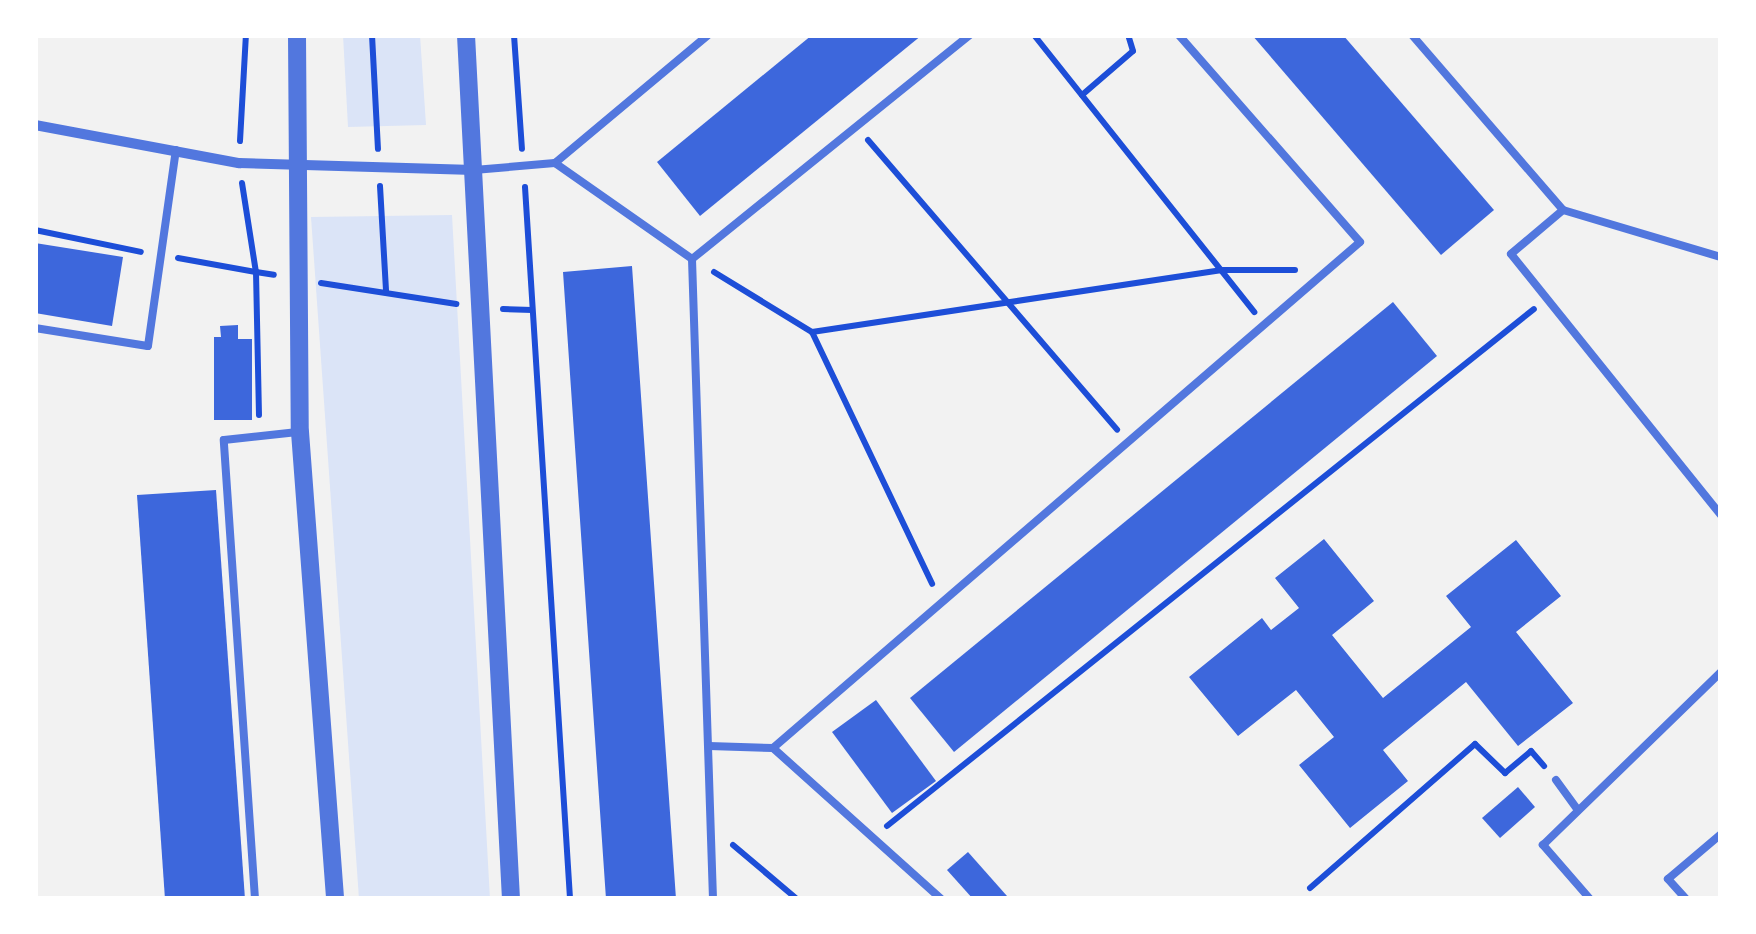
<!DOCTYPE html>
<html>
<head>
<meta charset="utf-8">
<style>
  body { margin:0 }
  #map { position:relative; width:1756px; height:934px; overflow:hidden; background:#f2f2f2; font-family:"Source Sans 3",sans-serif }
  div>[style] { position:absolute }
  .green>* { inset:0; background:#dbe4f7 }
  .building>* { inset:0; background:#3d67dc }
  .path>* { height:6px; margin:-3px; padding:0 3px; transform-origin:3px; border-radius:3px; background:#1d4ed8 }
  .service>* { height:8px; margin:-4px; padding:0 4px; transform-origin:4px; border-radius:4px; background:#5277de }
  .minor>* { height:10px; margin:-5px; padding:0 5px; transform-origin:5px; border-radius:5px; background:#5277de }
  .tertiary>* { height:18px; margin:-9px; padding:0 9px; transform-origin:9px; border-radius:9px; background:#5277de }
  span { translate:-50% -50%; white-space:nowrap; text-align:center; line-height:1.15; -webkit-text-stroke:8px #fff; paint-order:stroke }
  .frame { position:absolute; inset:0; border:38px solid #fff; pointer-events:none }
</style>
</head>
<body>
<div id="map">
  <div class="green">
    <div style="clip-path:polygon(343px 35px,420px 35px,426px 125px,348px 127px)"></div>
    <div style="clip-path:polygon(452px 215px,490px 899px,359px 899px,311px 217px)"></div>
  </div>
  <div class="building">
    <div style="clip-path:polygon(812px 35px,922px 35px,700px 216px,657px 162px)"></div>
    <div style="clip-path:polygon(1252px 35px,1343px 35px,1494px 210px,1441px 255px)"></div>
    <div style="clip-path:polygon(35px 243px,123px 257px,112px 326px,35px 313px)"></div>
    <div style="clip-path:polygon(632px 266px,645px 454px,676px 899px,606px 899px,563px 272px)"></div>
    <div style="clip-path:polygon(1393px 302px,1437px 356px,954px 752px,910px 698px)"></div>
    <div style="clip-path:polygon(238px 325px,238px 339px,252px 339px,252px 420px,214px 420px,214px 337px,221px 337px,220px 326px)"></div>
    <div style="clip-path:polygon(216px 490px,245px 899px,165px 899px,137px 495px)"></div>
    <div style="clip-path:polygon(1324px 539px,1374px 601px,1332px 635px,1383px 698px,1471px 627px,1446px 596px,1516px 540px,1561px 596px,1516px 632px,1573px 703px,1518px 746px,1466px 682px,1383px 750px,1408px 781px,1350px 828px,1299px 765px,1334px 737px,1296px 690px,1238px 736px,1189px 677px,1262px 618px,1271px 630px,1299px 608px,1275px 578px)"></div>
    <div style="clip-path:polygon(876px 700px,936px 781px,892px 813px,832px 732px)"></div>
    <div style="clip-path:polygon(1518px 787px,1535px 807px,1500px 838px,1482px 818px)"></div>
    <div style="clip-path:polygon(968px 852px,1007px 896px,1004px 899px,973px 899px,947px 870px)"></div>
  </div>
  <div class="path">
    <div style="left:372px;top:35px;width:114px;rotate:87deg"></div>
    <div style="left:514px;top:35px;width:114px;rotate:86deg"></div>
    <div style="left:1034px;top:35px;width:354px;rotate:51.5deg"></div>
    <div style="left:1082px;top:95px;width:67px;rotate:-40.8deg"></div>
    <div style="left:1133px;top:51px;width:17px;rotate:-107deg"></div>
    <div style="left:868px;top:140px;width:382px;rotate:49.3deg"></div>
    <div style="left:240px;top:141px;width:106px;rotate:-86.8deg"></div>
    <div style="left:242px;top:183px;width:90px;rotate:81.1deg"></div>
    <div style="left:256px;top:272px;width:18px;rotate:9deg"></div>
    <div style="left:380px;top:186px;width:105px;rotate:86.7deg"></div>
    <div style="left:525px;top:187px;width:713px;rotate:86.38deg"></div>
    <div style="left:35px;top:230px;width:108px;rotate:11.7deg"></div>
    <div style="left:178px;top:258px;width:79px;rotate:10.2deg"></div>
    <div style="left:256px;top:272px;width:143px;rotate:88.8deg"></div>
    <div style="left:714px;top:272px;width:115px;rotate:31.5deg"></div>
    <div style="left:812px;top:332px;width:413px;rotate:-8.6deg"></div>
    <div style="left:1220px;top:270px;width:75px"></div>
    <div style="left:321px;top:283px;width:137px;rotate:8.8deg"></div>
    <div style="left:503px;top:309px;width:29px;rotate:2deg"></div>
    <div style="left:812px;top:332px;width:279px;rotate:64.5deg"></div>
    <div style="left:887px;top:826px;width:828px;rotate:-38.63deg"></div>
    <div style="left:733px;top:845px;width:84px;rotate:40.2deg"></div>
    <div style="left:1310px;top:888px;width:219px;rotate:-41.1deg"></div>
    <div style="left:1475px;top:744px;width:42px;rotate:44deg"></div>
    <div style="left:1505px;top:773px;width:34px;rotate:-40deg"></div>
    <div style="left:1531px;top:751px;width:20px;rotate:49deg"></div>
  </div>
  <div class="service">
    <div style="left:1412px;top:35px;width:231px;rotate:49.2deg"></div>
    <div style="left:1563px;top:210px;width:165px;rotate:16.6deg"></div>
    <div style="left:555px;top:163px;width:199px;rotate:-39.9deg"></div>
    <div style="left:474px;top:170px;width:81px;rotate:-4.9deg"></div>
    <div style="left:555px;top:163px;width:167px;rotate:35deg"></div>
    <div style="left:1563px;top:210px;width:68px;rotate:139.8deg"></div>
    <div style="left:1511px;top:254px;width:335px;rotate:51.2deg"></div>
    <div style="left:35px;top:328px;width:114px;rotate:9.1deg"></div>
    <div style="left:148px;top:346px;width:198px;rotate:-81.9deg"></div>
    <div style="left:709px;top:746px;width:64px;rotate:1.8deg"></div>
    <div style="left:773px;top:748px;width:775px;rotate:-40.76deg"></div>
    <div style="left:1360px;top:242px;width:275px;rotate:-131.2deg"></div>
    <div style="left:773px;top:748px;width:226px;rotate:41.9deg"></div>
    <div style="left:1556px;top:780px;width:37px;rotate:54deg"></div>
    <div style="left:255px;top:899px;width:460px;rotate:-93.9deg"></div>
    <div style="left:224px;top:440px;width:74px;rotate:-6.2deg"></div>
    <div style="left:713px;top:899px;width:640px;rotate:-91.88deg"></div>
    <div style="left:692px;top:259px;width:357px;rotate:-38.9deg"></div>
    <div style="left:1590px;top:899px;width:72px;rotate:-131deg"></div>
    <div style="left:1543px;top:845px;width:248px;rotate:-44.2deg"></div>
    <div style="left:1686px;top:899px;width:27px;rotate:-132deg"></div>
    <div style="left:1668px;top:879px;width:70px;rotate:-40.3deg"></div>
  </div>
  <div class="minor">
    <div style="left:35px;top:125px;width:208px;rotate:10.6deg"></div>
    <div style="left:239px;top:163px;width:235px;rotate:1.7deg"></div>
  </div>
  <div class="tertiary">
    <div style="left:297px;top:35px;width:397px;rotate:89.6deg"></div>
    <div style="left:300px;top:432px;width:468px;rotate:85.7deg"></div>
    <div style="left:466px;top:35px;width:865px;rotate:87.02deg"></div>
  </div>
  <div class="frame"></div>
</div>
</body>
</html>
